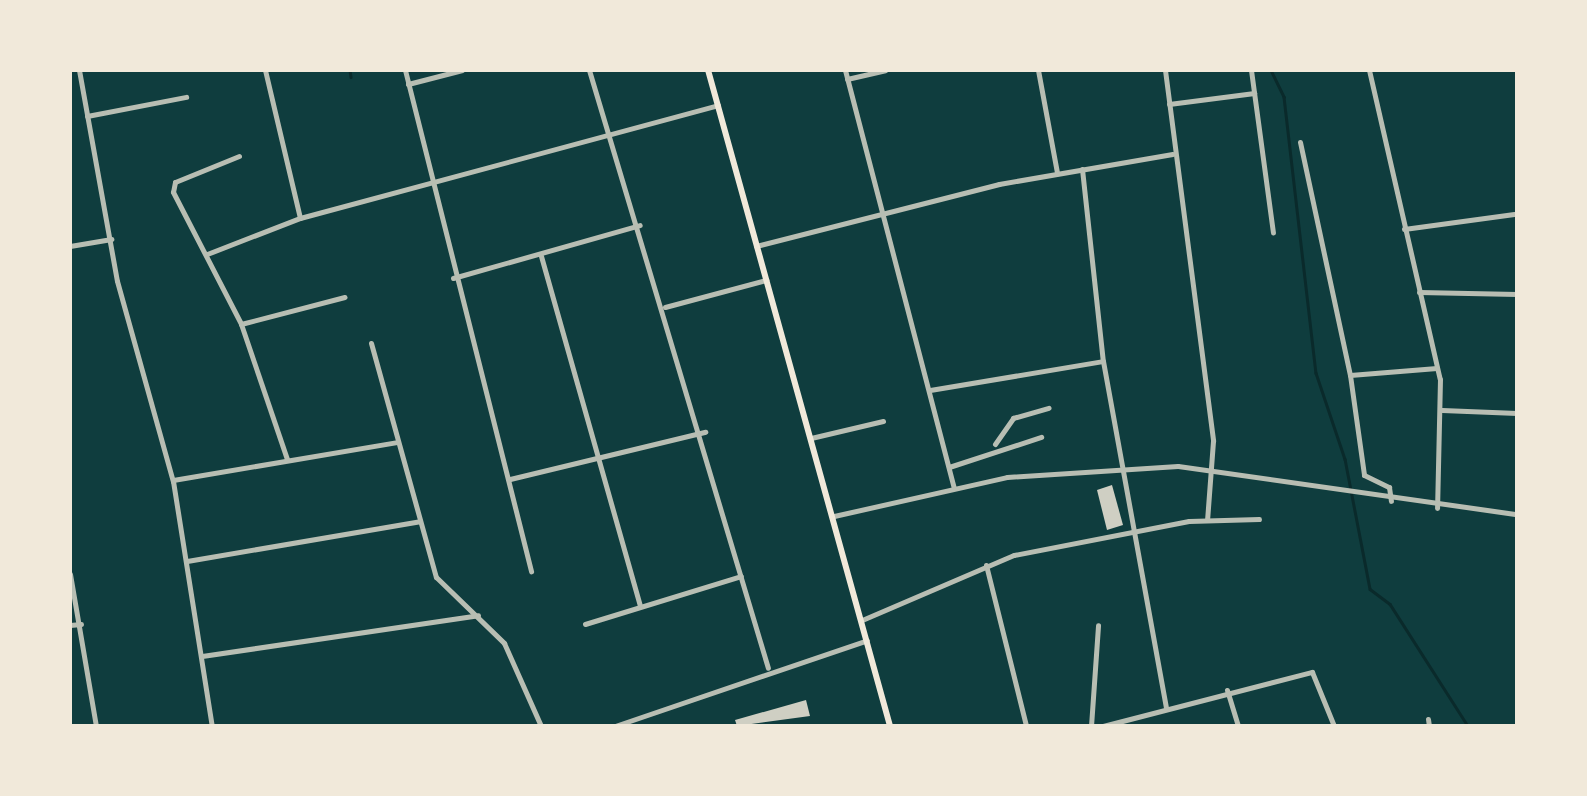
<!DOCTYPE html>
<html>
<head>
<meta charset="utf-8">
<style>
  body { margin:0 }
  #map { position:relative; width:1587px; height:796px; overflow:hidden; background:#0f3d3e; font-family:"Archivo Narrow",sans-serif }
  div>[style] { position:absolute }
  .stream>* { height:2.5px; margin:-1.25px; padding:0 1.25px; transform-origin:1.25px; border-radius:1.25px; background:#0a2a2b }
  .building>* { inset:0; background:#cfcfc3 }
  .minor>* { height:5px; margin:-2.5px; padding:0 2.5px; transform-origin:2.5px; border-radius:2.5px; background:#b8beb3 }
  .tertiary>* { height:5px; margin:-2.5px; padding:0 2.5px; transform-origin:2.5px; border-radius:2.5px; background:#b8beb3 }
  .secondary>* { height:6px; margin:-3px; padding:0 3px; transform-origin:3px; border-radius:3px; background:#f1e9da }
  span { translate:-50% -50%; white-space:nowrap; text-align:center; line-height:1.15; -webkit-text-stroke:8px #f1e9da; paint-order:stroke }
  .frame { position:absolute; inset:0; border:72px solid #f1e9da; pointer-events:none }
</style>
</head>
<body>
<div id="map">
  <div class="stream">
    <div style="left:350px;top:70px;width:7px;rotate:82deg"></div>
    <div style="left:1271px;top:70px;width:30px;rotate:64deg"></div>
    <div style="left:1284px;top:97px;width:278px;rotate:83.4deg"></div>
    <div style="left:1316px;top:373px;width:91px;rotate:71.4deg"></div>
    <div style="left:1345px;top:459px;width:132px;rotate:79.1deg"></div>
    <div style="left:1370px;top:589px;width:25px;rotate:37deg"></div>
    <div style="left:1390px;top:604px;width:145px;rotate:57.4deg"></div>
  </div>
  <div class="building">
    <div style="clip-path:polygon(1112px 485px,1123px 525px,1107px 530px,1097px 490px)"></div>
    <div style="clip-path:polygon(806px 700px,810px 716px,737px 726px,735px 720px)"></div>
  </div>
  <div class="minor">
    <div style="left:79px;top:70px;width:214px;rotate:79.8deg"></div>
    <div style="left:117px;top:281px;width:208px;rotate:74.4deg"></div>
    <div style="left:173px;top:481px;width:248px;rotate:81deg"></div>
    <div style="left:265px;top:70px;width:152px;rotate:76.7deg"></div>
    <div style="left:405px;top:70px;width:517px;rotate:75.88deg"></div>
    <div style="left:589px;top:70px;width:624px;rotate:73.34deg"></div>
    <div style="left:845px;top:70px;width:431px;rotate:75.4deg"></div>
    <div style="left:1038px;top:70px;width:105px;rotate:79.5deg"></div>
    <div style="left:1165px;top:70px;width:374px;rotate:82.6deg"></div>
    <div style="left:1213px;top:441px;width:79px;rotate:94.3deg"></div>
    <div style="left:1251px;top:70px;width:164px;rotate:82.3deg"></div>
    <div style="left:1369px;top:70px;width:317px;rotate:77.1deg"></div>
    <div style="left:1440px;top:379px;width:129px;rotate:91.3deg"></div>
    <div style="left:847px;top:79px;width:39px;rotate:-13deg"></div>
    <div style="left:408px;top:84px;width:56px;rotate:-14.5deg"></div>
    <div style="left:1169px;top:104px;width:86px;rotate:-7.4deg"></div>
    <div style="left:87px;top:116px;width:101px;rotate:-10.9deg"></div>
    <div style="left:1300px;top:142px;width:238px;rotate:77.9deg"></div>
    <div style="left:1350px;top:375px;width:87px;rotate:-4.6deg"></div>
    <div style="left:239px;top:156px;width:69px;rotate:157.9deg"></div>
    <div style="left:175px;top:182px;width:10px;rotate:101deg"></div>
    <div style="left:173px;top:192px;width:148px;rotate:62.7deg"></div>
    <div style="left:241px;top:324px;width:143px;rotate:71.2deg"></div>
    <div style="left:1082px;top:169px;width:193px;rotate:83.8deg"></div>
    <div style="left:1103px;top:361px;width:353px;rotate:79.7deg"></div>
    <div style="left:1404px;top:229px;width:111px;rotate:-7.8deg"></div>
    <div style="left:70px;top:246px;width:42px;rotate:-9.7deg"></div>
    <div style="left:756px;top:246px;width:251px;rotate:-14.3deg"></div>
    <div style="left:999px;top:184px;width:176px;rotate:-9.8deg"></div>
    <div style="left:207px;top:254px;width:100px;rotate:-21.2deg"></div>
    <div style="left:300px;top:218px;width:433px;rotate:-15.1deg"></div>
    <div style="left:541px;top:256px;width:363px;rotate:74.2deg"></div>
    <div style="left:453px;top:278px;width:194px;rotate:-15.8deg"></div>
    <div style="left:1419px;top:292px;width:98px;rotate:1.2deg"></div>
    <div style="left:665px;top:307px;width:105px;rotate:-15deg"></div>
    <div style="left:241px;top:324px;width:107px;rotate:-14.6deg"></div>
    <div style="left:371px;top:343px;width:243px;rotate:74.5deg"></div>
    <div style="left:436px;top:577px;width:95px;rotate:44.1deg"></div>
    <div style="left:504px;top:643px;width:91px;rotate:66deg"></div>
    <div style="left:1350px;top:375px;width:101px;rotate:82deg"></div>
    <div style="left:1364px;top:475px;width:28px;rotate:26deg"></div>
    <div style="left:1389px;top:487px;width:14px;rotate:82deg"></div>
    <div style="left:930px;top:390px;width:175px;rotate:-9.5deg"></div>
    <div style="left:1442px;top:410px;width:75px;rotate:2.3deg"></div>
    <div style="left:811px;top:438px;width:74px;rotate:-13.3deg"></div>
    <div style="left:995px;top:444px;width:32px;rotate:-55deg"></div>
    <div style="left:1013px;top:418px;width:37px;rotate:-16deg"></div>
    <div style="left:949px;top:467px;width:97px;rotate:-18.1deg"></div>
    <div style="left:510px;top:479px;width:201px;rotate:-13.6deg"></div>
    <div style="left:173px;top:480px;width:227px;rotate:-9.6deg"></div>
    <div style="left:834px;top:516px;width:177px;rotate:-12.7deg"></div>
    <div style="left:1007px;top:477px;width:171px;rotate:-3.7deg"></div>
    <div style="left:1178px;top:466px;width:342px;rotate:8.1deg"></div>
    <div style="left:187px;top:561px;width:236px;rotate:-9.7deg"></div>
    <div style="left:986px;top:565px;width:166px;rotate:76deg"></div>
    <div style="left:70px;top:574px;width:154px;rotate:80.3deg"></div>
    <div style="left:862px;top:620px;width:165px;rotate:-23.2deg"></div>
    <div style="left:1014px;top:555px;width:178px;rotate:-11deg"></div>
    <div style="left:1189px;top:521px;width:70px;rotate:-1.6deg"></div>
    <div style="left:585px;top:624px;width:163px;rotate:-17.1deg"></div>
    <div style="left:70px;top:625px;width:11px;rotate:-5deg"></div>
    <div style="left:202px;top:656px;width:279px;rotate:-8.4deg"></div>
    <div style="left:1227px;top:690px;width:38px;rotate:73deg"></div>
    <div style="left:1428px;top:719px;width:7px;rotate:82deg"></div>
    <div style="left:1091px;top:726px;width:101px;rotate:-86deg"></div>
    <div style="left:1103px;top:726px;width:216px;rotate:-14.5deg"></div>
    <div style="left:1312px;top:672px;width:58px;rotate:67.8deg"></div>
  </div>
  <div class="tertiary">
    <div style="left:615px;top:726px;width:266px;rotate:-18.8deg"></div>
  </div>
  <div class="secondary">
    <div style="left:708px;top:70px;width:681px;rotate:74.49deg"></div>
  </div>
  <div class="frame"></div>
</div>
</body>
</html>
